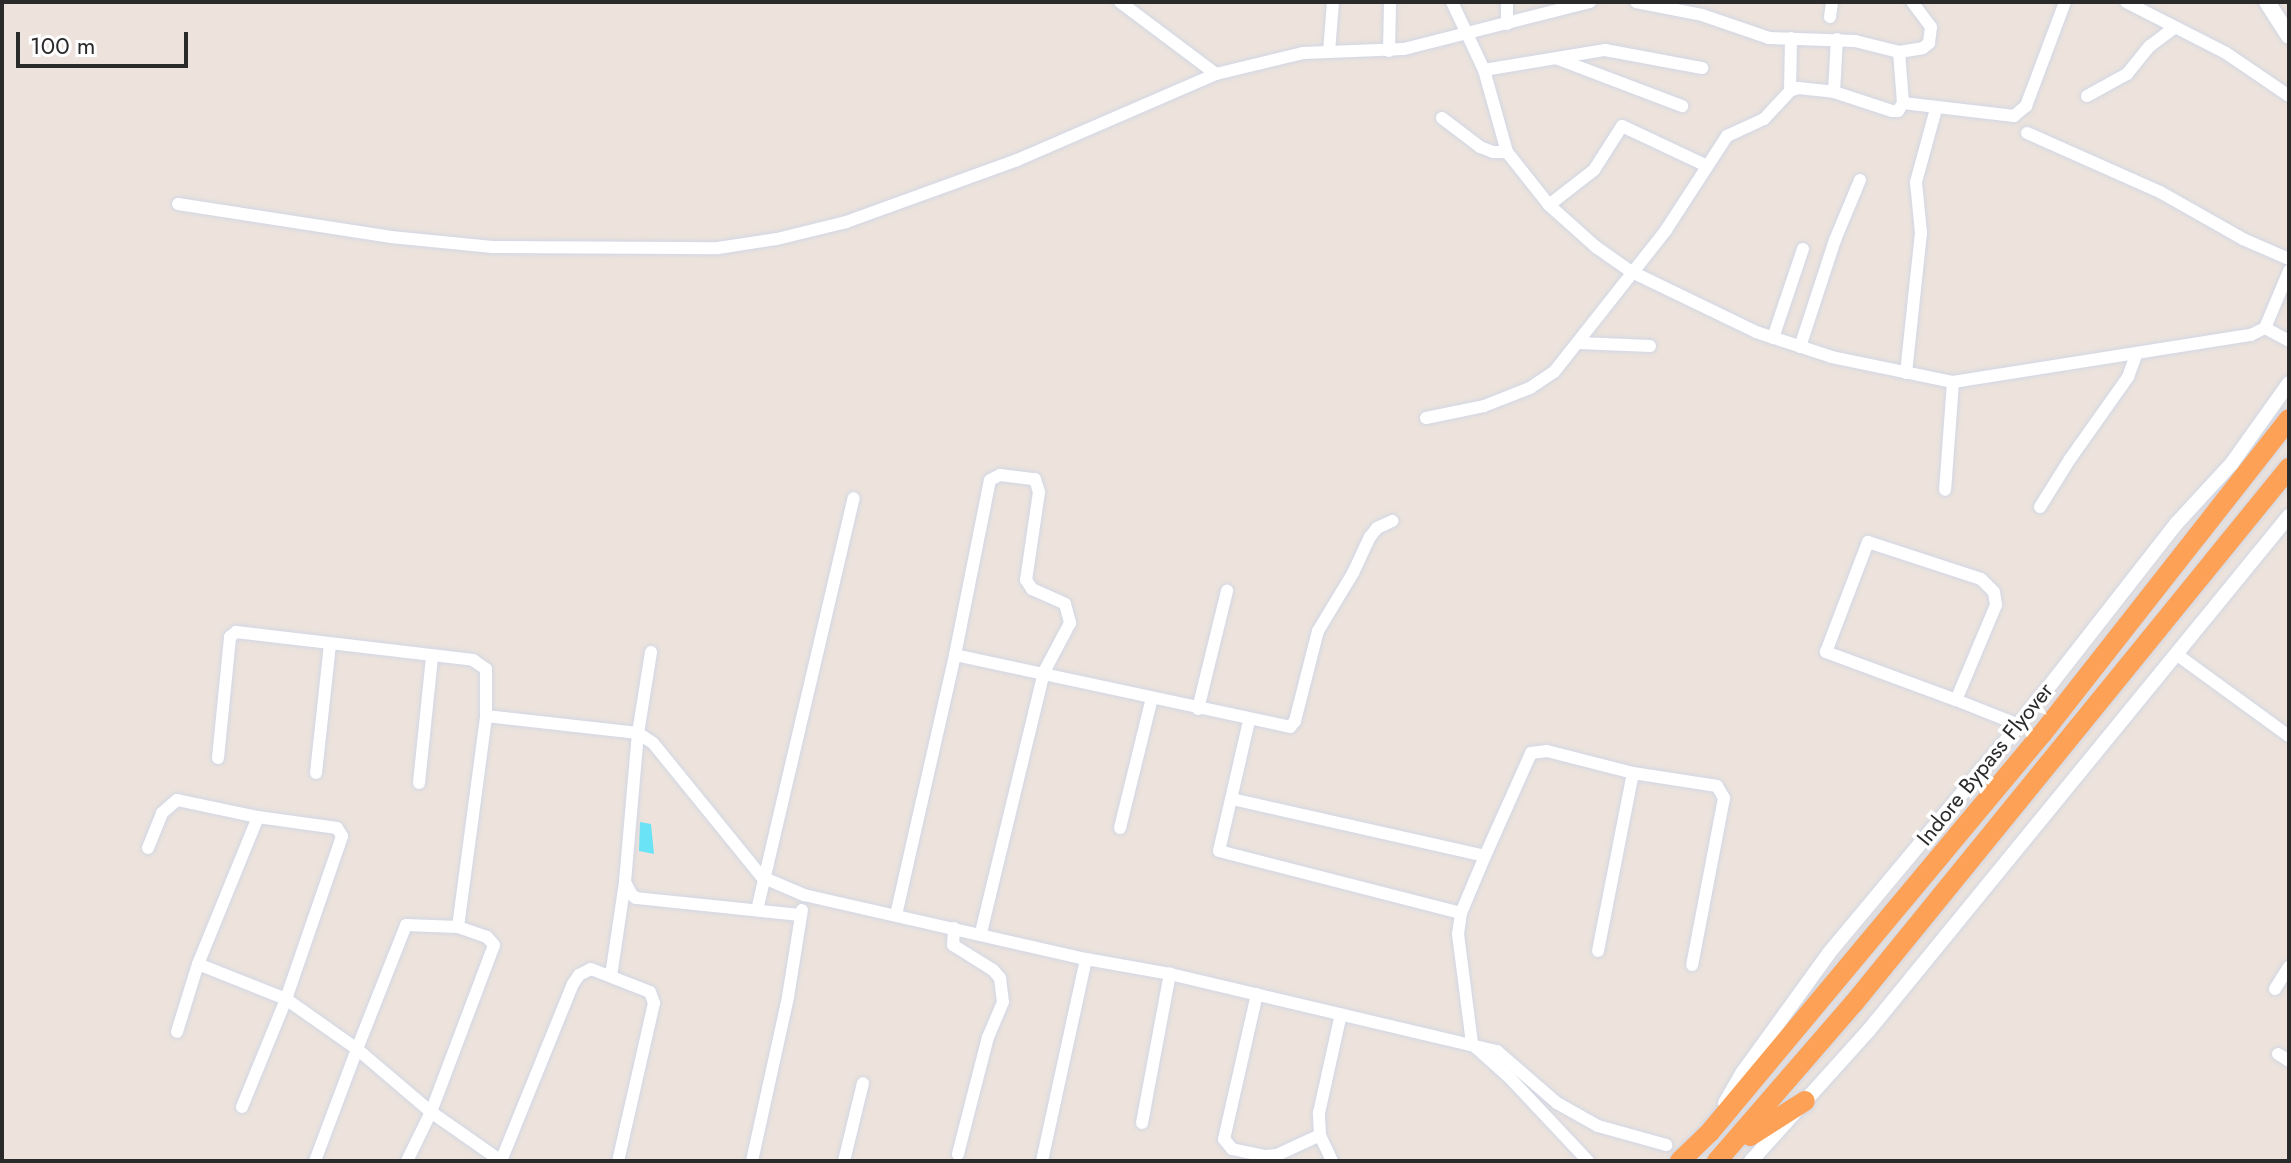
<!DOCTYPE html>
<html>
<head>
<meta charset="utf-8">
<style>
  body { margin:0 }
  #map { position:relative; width:2291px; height:1163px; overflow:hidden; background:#ede3dc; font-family:Jost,sans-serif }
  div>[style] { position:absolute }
  .water>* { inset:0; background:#69e3f5 }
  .roads { filter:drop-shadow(0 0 2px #d1d7e4) drop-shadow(0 0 2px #d1d7e4) }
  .minor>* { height:12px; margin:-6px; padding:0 6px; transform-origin:6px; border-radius:6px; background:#fff }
  .tertiary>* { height:14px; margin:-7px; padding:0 7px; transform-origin:7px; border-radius:7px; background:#fff }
  .secondary>* { height:16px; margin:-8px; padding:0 8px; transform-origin:8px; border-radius:8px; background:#fff }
  .trunk>* { height:20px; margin:-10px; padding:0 10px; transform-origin:10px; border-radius:10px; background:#fca156 }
  span { translate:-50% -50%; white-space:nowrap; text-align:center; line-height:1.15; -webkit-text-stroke:7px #fff; paint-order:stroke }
  .street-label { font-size:22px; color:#2a2a2a }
  .frame { position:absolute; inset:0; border:4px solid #2a2a2a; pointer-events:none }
  .scale { position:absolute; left:16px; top:32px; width:172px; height:36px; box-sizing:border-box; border:4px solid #2a2a2a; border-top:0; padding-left:10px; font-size:24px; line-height:28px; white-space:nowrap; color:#2a2a2a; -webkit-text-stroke:6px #fff; paint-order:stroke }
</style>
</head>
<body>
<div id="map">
  <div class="water">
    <div style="clip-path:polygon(640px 822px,651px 824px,654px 854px,639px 851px)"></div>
  </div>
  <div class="roads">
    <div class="minor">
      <div style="left:1120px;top:2px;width:120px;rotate:36.9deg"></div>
      <div style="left:1216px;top:74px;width:89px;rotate:-13.6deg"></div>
      <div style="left:1303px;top:53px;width:101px;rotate:-2.3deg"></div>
      <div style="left:1404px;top:49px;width:192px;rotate:-14.2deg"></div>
      <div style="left:1452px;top:2px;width:75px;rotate:64.8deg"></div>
      <div style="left:1484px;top:70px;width:85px;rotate:74.3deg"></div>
      <div style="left:1507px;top:152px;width:68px;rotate:51.6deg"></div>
      <div style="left:1549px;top:205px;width:63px;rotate:41.8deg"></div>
      <div style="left:1596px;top:247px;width:42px;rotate:35.2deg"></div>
      <div style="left:1630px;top:271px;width:140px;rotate:25.8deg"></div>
      <div style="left:1756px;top:332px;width:80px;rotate:18.2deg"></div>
      <div style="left:1832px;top:357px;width:124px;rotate:11.7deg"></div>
      <div style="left:1953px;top:382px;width:108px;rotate:94.2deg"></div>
      <div style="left:1507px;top:2px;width:22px;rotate:90deg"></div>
      <div style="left:1636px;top:2px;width:67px;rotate:11.1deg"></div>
      <div style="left:1702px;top:15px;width:71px;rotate:18.9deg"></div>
      <div style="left:1769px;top:38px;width:86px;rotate:2deg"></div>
      <div style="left:1855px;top:41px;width:45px;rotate:14deg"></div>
      <div style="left:1899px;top:52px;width:51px;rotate:85.5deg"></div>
      <div style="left:2126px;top:2px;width:112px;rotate:27deg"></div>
      <div style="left:2226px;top:53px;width:76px;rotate:34.3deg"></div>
      <div style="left:1830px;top:17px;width:15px;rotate:-82deg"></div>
      <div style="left:1389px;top:51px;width:49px;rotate:-88.8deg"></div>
      <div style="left:1329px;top:52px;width:50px;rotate:-85.4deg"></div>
      <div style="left:1899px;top:52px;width:24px;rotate:-9deg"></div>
      <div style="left:1923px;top:48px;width:8px;rotate:-40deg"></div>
      <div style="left:1929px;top:43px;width:16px;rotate:-83deg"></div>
      <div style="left:1931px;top:27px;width:31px;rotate:-127deg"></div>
      <div style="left:1558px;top:59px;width:133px;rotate:20.8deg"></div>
      <div style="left:1484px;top:70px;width:123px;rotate:-9.4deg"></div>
      <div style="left:1605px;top:50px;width:99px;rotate:10.5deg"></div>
      <div style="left:1790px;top:91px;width:53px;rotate:-88.9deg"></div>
      <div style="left:1834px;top:92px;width:53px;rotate:-86.8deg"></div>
      <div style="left:2087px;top:96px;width:46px;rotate:-28.8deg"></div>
      <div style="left:2127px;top:74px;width:36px;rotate:-51deg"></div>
      <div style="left:2150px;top:46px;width:31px;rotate:-37deg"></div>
      <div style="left:1442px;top:118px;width:48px;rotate:37.3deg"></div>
      <div style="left:1480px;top:147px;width:14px;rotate:21deg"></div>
      <div style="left:1493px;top:152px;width:14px"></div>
      <div style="left:2027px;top:133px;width:145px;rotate:23.9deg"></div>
      <div style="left:2160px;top:192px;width:95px;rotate:29.5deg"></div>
      <div style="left:2243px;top:239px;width:50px;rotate:23.5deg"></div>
      <div style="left:178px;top:204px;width:216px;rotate:8.8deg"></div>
      <div style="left:391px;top:237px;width:102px;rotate:5.6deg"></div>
      <div style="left:493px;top:247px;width:225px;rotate:0.3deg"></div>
      <div style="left:718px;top:248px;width:60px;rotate:-8.7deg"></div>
      <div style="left:777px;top:239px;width:71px;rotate:-13.8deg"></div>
      <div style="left:846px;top:222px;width:182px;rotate:-19.9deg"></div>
      <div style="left:1017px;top:160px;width:217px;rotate:-23.4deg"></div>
      <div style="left:1549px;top:205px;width:57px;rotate:-37.9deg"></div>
      <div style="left:1594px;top:170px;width:52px;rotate:-57.5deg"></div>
      <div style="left:1622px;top:126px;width:94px;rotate:25.2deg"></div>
      <div style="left:2265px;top:328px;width:27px;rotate:28deg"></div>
      <div style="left:1773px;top:338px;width:94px;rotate:-71.4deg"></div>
      <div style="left:1579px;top:343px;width:71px;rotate:2.4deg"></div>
      <div style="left:1800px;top:347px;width:113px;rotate:-71.9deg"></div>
      <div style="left:1835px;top:240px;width:65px;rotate:-67.4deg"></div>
      <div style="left:1906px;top:373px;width:141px;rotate:-83.9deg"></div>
      <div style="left:1921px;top:233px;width:51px;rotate:-95.6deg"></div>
      <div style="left:1916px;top:182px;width:76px;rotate:-74.7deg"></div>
      <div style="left:1953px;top:382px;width:302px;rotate:-9deg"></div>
      <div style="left:2251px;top:335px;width:16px;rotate:-27deg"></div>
      <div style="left:2265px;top:328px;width:62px;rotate:-67.2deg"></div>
      <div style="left:1426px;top:418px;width:59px;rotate:-11.7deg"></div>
      <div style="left:1484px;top:406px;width:49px;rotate:-21.4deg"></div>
      <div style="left:1530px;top:388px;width:29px;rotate:-34deg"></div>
      <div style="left:1554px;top:372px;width:181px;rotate:-51.7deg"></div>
      <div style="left:1666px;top:230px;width:112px;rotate:-57deg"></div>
      <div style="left:1727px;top:136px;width:41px;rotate:-24.7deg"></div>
      <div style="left:1764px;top:119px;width:38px;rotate:-47deg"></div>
      <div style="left:1790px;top:91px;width:9px;rotate:-21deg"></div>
      <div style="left:1798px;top:88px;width:36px;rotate:6deg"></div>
      <div style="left:1834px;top:92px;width:61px;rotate:18.1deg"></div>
      <div style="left:1892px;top:111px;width:6px"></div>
      <div style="left:1898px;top:111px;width:9px;rotate:-58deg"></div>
      <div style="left:1903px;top:103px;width:112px;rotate:6.7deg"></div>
      <div style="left:2014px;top:116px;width:16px;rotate:-40deg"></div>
      <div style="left:2026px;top:106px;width:111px;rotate:-69.4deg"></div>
      <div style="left:2040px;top:507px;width:57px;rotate:-58deg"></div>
      <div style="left:2070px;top:459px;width:100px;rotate:-54.7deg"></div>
      <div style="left:2128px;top:377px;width:23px;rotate:-70deg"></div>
      <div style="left:1868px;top:542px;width:119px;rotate:18.1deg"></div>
      <div style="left:1981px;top:579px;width:18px;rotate:45deg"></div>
      <div style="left:1994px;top:592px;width:13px;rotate:81deg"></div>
      <div style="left:1996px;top:605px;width:103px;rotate:112.8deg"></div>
      <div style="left:1956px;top:700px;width:139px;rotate:-159.7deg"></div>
      <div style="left:1826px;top:652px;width:118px;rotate:-69.1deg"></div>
      <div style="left:651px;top:652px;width:82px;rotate:99.1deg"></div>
      <div style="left:638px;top:733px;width:150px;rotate:95deg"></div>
      <div style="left:625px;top:882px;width:13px;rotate:63deg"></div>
      <div style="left:631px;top:894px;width:6px;rotate:39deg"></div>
      <div style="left:636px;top:898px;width:166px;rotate:5.9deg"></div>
      <div style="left:2176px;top:654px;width:140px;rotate:36deg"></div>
      <div style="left:955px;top:655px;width:178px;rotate:-78.7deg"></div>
      <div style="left:990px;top:480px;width:11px;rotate:-27deg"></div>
      <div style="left:1000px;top:475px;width:35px;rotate:7deg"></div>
      <div style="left:1035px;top:479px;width:14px;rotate:73deg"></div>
      <div style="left:1039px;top:492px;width:89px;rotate:98.4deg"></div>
      <div style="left:1026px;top:580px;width:11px;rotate:56deg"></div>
      <div style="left:1032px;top:589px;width:36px;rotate:24deg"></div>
      <div style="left:1065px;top:604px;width:20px;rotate:75deg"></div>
      <div style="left:1070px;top:623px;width:55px;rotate:118deg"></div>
      <div style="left:1044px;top:672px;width:268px;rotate:103.6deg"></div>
      <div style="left:1956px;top:700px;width:68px;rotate:21.6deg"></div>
      <div style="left:1198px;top:709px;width:122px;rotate:-76.2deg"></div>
      <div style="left:1249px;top:721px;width:133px;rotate:103deg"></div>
      <div style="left:1219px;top:851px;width:250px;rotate:14.4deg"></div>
      <div style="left:218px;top:758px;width:122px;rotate:-84.3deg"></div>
      <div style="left:230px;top:637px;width:8px;rotate:-40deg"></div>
      <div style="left:236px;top:632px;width:239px;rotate:6.7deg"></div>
      <div style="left:473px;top:660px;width:16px;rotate:35deg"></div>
      <div style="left:486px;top:669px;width:47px;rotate:90deg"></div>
      <div style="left:486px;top:716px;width:153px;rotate:6.4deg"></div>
      <div style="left:638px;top:733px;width:18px;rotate:34deg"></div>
      <div style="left:653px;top:743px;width:173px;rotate:50.9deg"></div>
      <div style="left:762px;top:877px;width:46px;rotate:23.2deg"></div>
      <div style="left:804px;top:895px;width:289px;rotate:12.8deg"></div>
      <div style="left:1086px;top:959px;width:85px;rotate:10.1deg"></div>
      <div style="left:1170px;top:974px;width:336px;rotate:13.3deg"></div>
      <div style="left:1497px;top:1051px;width:79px;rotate:40.9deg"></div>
      <div style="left:1557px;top:1103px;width:47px;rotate:29.3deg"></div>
      <div style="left:1598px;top:1126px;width:71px;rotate:15.6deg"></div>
      <div style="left:316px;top:773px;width:129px;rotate:-83.8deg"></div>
      <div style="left:419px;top:783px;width:127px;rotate:-84.1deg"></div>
      <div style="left:1232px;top:799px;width:259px;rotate:12.7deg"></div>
      <div style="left:1485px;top:856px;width:62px;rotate:112.8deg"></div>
      <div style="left:1461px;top:913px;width:21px;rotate:98deg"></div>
      <div style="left:1458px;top:934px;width:111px;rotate:82.7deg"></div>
      <div style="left:1472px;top:1044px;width:51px;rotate:41.8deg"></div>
      <div style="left:1510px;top:1078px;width:114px;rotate:46.8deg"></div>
      <div style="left:1120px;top:828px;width:134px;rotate:-76.2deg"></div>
      <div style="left:148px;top:848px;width:38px;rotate:-68deg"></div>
      <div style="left:162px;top:813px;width:20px;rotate:-41deg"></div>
      <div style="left:177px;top:800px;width:83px;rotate:11.9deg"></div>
      <div style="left:258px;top:817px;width:159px;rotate:112.2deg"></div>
      <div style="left:198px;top:964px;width:71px;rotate:107.2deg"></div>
      <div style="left:1485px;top:856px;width:113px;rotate:-65.9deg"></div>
      <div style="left:1531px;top:753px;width:16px;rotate:-7deg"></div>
      <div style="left:1547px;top:751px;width:89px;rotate:14.3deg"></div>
      <div style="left:1633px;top:773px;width:85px;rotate:8.8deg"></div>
      <div style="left:1717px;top:786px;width:14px;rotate:60deg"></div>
      <div style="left:1724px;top:798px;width:170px;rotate:100.8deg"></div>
      <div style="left:757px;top:910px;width:423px;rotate:-76.8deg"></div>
      <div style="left:896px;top:915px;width:267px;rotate:-77.2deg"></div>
      <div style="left:955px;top:655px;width:343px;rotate:12.1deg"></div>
      <div style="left:1290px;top:727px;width:8px;rotate:-50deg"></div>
      <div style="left:1295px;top:721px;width:93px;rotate:-75.7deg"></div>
      <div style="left:1318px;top:631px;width:68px;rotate:-58.9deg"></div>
      <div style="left:1353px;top:573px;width:40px;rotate:-65deg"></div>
      <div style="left:1370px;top:537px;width:11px;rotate:-52deg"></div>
      <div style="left:1377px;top:528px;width:17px;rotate:-25deg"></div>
      <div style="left:954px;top:928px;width:17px;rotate:93deg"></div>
      <div style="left:953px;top:945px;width:47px;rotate:32deg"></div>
      <div style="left:993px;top:970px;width:11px;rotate:49deg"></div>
      <div style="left:1000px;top:978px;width:24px;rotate:83deg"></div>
      <div style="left:1003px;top:1002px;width:38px;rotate:113deg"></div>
      <div style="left:988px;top:1037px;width:121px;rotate:104.4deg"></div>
      <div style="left:1598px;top:951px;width:181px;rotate:-78.9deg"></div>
      <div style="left:198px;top:964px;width:95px;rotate:21.7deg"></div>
      <div style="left:286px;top:999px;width:87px;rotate:35.2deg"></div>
      <div style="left:357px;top:1049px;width:133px;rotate:-68.4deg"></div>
      <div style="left:406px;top:925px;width:52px;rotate:2.2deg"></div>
      <div style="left:458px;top:927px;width:213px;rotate:-82.4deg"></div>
      <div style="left:611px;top:976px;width:95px;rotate:-81.5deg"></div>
      <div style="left:2275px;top:989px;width:26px;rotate:-58deg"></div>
      <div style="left:1257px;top:994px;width:149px;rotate:102.8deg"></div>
      <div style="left:1224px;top:1139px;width:13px;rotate:51deg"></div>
      <div style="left:1232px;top:1149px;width:35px;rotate:12deg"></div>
      <div style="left:1266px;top:1156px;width:11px;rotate:-5deg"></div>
      <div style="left:1277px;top:1155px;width:47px;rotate:-24.9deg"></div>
      <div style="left:2278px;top:1054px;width:13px;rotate:32deg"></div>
      <div style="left:242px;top:1107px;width:117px;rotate:-67.8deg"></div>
      <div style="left:286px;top:999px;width:172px;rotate:-71deg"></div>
      <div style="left:342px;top:836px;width:9px;rotate:-122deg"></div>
      <div style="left:337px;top:828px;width:80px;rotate:-172.1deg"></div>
      <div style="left:1142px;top:1123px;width:152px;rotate:-79.4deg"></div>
      <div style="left:315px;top:1161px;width:120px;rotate:-69.4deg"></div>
      <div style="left:357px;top:1049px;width:97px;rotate:40.4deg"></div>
      <div style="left:431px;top:1112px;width:178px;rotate:-69.3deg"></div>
      <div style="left:494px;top:945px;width:11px;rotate:-131deg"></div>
      <div style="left:487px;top:937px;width:31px;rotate:-161deg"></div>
      <div style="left:407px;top:1161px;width:55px;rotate:-63.9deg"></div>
      <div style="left:431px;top:1112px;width:85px;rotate:35deg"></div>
      <div style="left:501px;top:1161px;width:191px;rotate:-67.9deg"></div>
      <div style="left:573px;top:984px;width:11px;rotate:-56deg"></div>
      <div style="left:579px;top:975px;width:13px;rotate:-27deg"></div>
      <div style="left:591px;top:969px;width:63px;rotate:21.3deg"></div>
      <div style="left:650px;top:992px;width:12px;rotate:70deg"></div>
      <div style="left:654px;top:1003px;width:162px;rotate:102.8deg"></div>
      <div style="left:752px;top:1161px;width:168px;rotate:-77.6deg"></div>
      <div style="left:788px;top:997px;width:88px;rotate:-80.9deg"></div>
      <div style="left:844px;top:1161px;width:80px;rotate:-76.3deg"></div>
      <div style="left:1042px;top:1161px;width:207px;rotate:-77.7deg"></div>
      <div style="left:1332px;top:1161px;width:29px;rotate:-115deg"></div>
      <div style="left:1320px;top:1135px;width:22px;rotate:-93deg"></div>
      <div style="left:1319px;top:1113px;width:101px;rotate:-77.5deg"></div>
    </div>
    <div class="tertiary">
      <div style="left:1725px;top:1103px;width:36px;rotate:-60deg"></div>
      <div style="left:1743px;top:1072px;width:147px;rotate:-54.1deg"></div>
      <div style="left:1829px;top:953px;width:297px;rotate:-50.2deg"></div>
      <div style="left:2019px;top:725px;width:255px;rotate:-52deg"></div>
      <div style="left:2176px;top:524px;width:83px;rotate:-47.4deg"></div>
      <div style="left:2232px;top:463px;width:98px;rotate:-54.5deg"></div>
      <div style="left:1751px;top:1161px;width:176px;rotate:-48deg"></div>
      <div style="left:1869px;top:1030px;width:664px;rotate:-50.75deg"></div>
    </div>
    <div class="secondary">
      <div style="left:2267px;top:2px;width:40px;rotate:57.1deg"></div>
    </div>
    <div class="trunk">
      <div style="left:1750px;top:1136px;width:65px;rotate:-32.5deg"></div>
      <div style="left:1680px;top:1161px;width:42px;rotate:-44deg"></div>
      <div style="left:1710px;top:1132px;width:518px;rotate:-50.17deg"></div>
      <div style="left:2042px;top:734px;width:400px;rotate:-51.9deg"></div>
      <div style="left:1717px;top:1161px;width:209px;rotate:-49.1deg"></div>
      <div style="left:1854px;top:1003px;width:690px;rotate:-50.89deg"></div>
    </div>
  </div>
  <div class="street-label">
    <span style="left:1985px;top:764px;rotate:-51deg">Indore Bypass Flyover</span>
  </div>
  <div class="frame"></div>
  <div class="scale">100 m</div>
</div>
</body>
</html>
